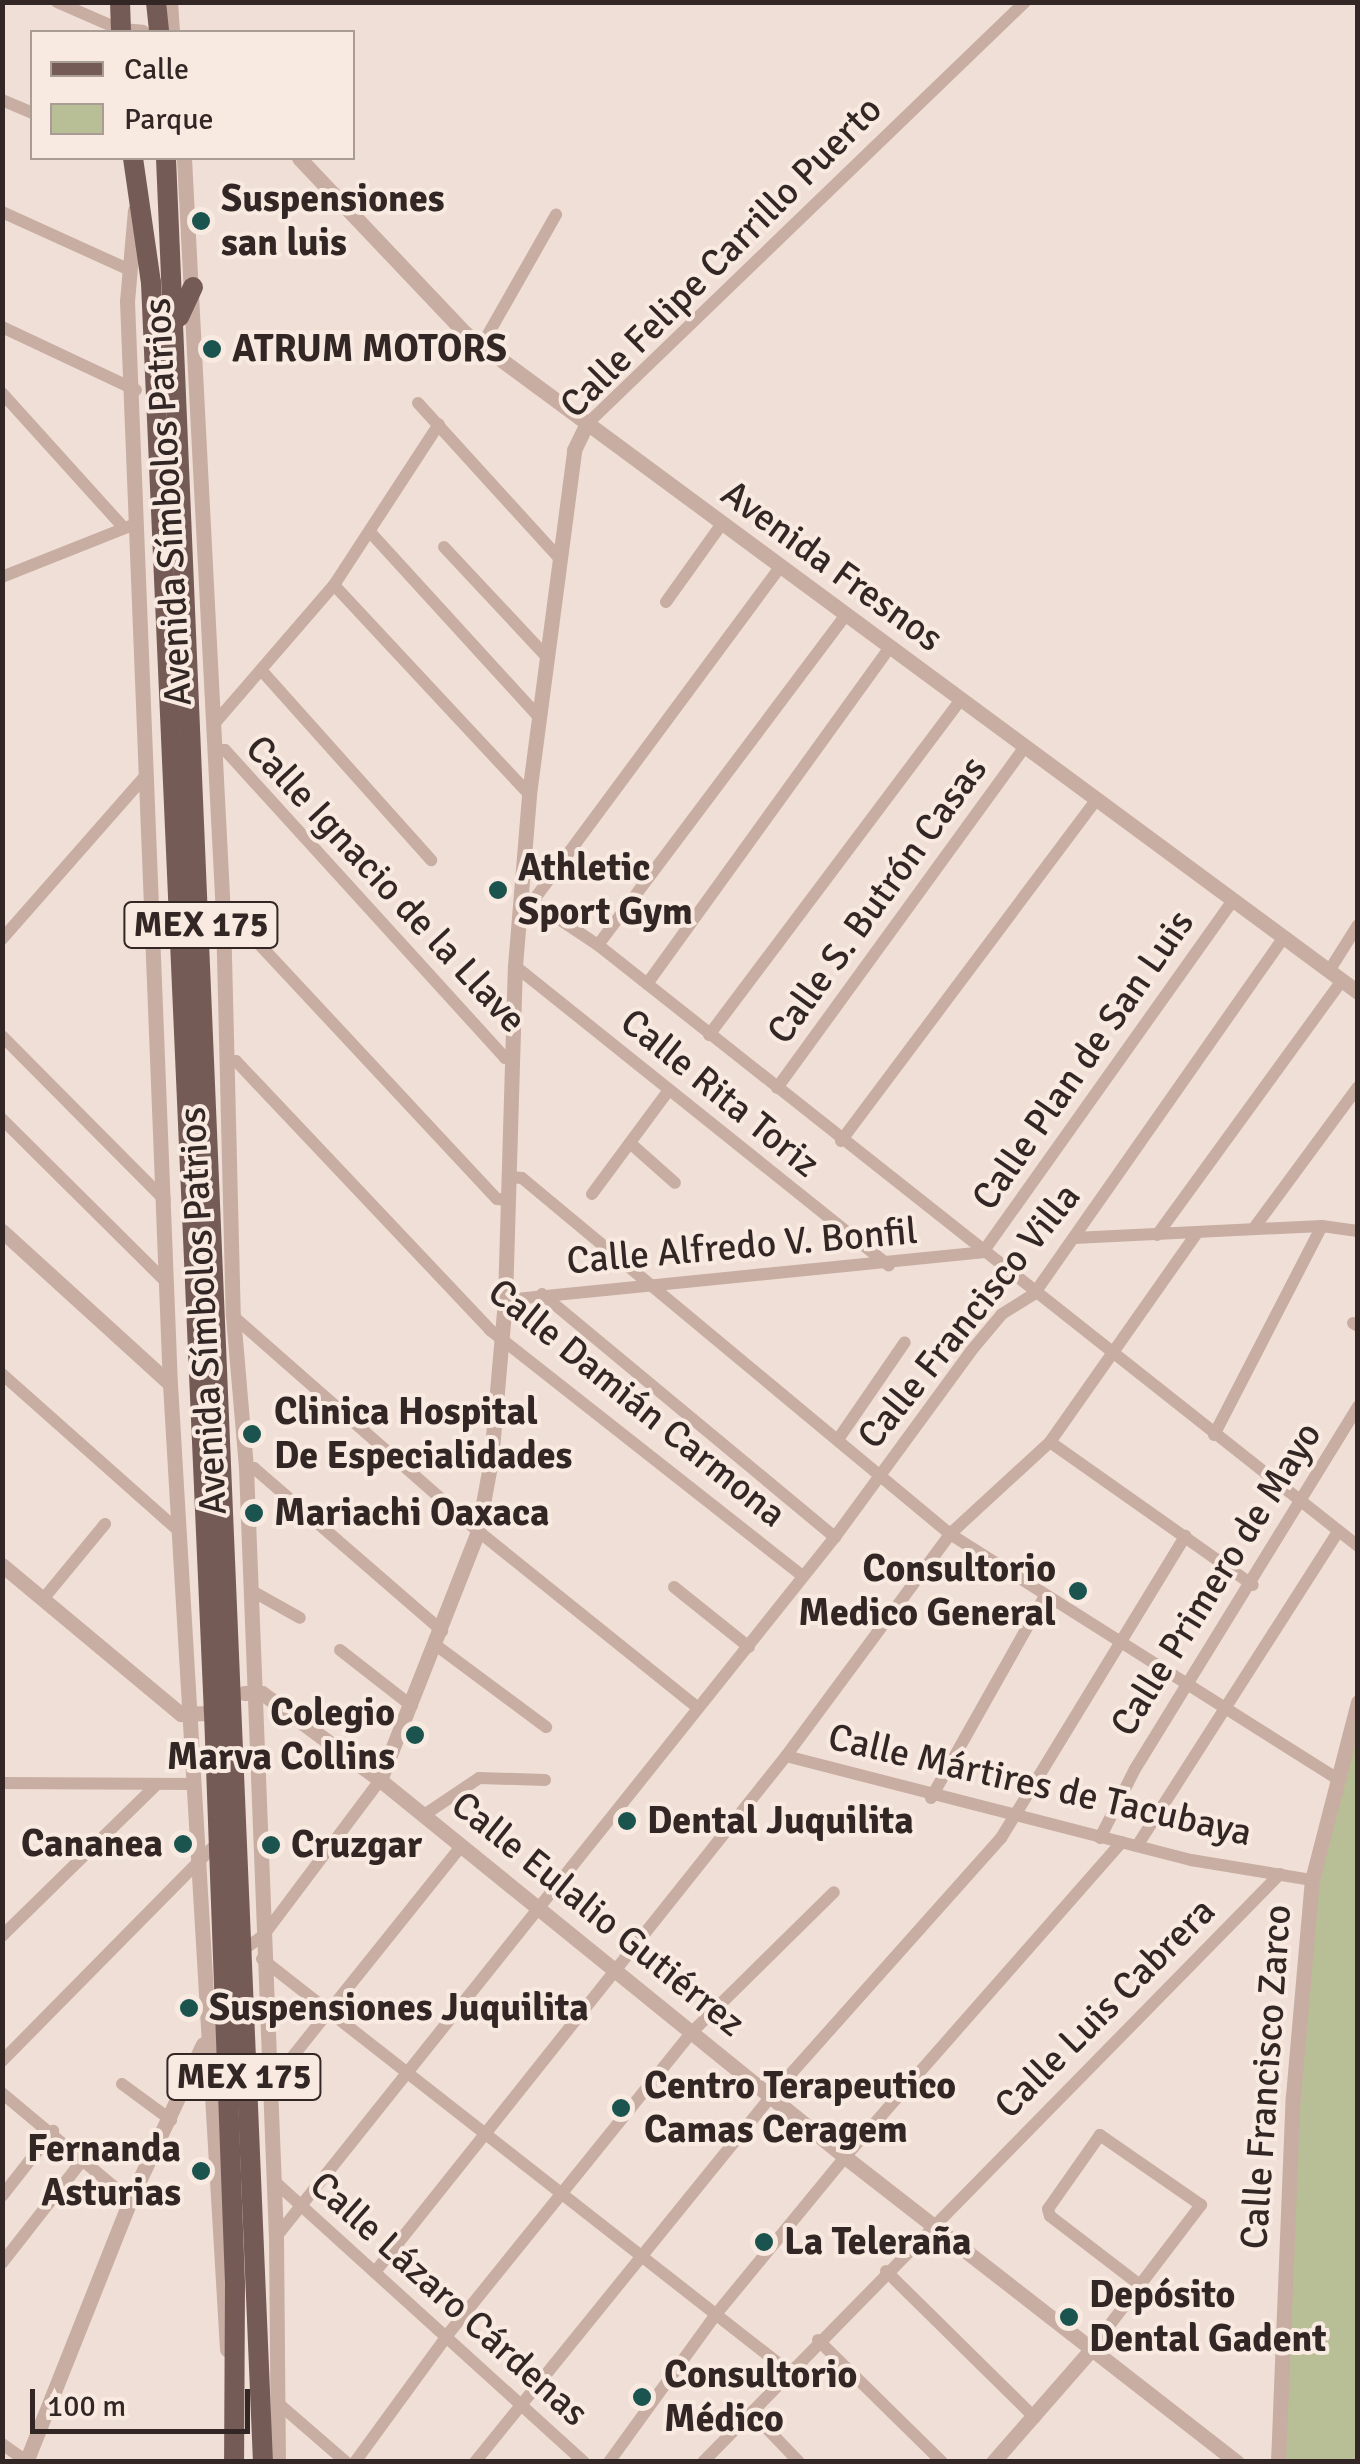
<!DOCTYPE html>
<html>
<head>
<meta charset="utf-8">
<style>
  body { margin:0 }
  #map { position:relative; width:1360px; height:2464px; overflow:hidden; background:#f0dfd6; font-family:Signika,sans-serif }
  div>[style] { position:absolute }
  .green>* { inset:0; background:#b8bf96 }
  .minor>* { height:12px; margin:-6px; padding:0 6px; transform-origin:6px; border-radius:6px; background:#c8ada2 }
  .tertiary>* { height:15px; margin:-7.5px; padding:0 7.5px; transform-origin:7.5px; border-radius:7.5px; background:#c8ada2 }
  .primary>* { height:20px; margin:-10px; padding:0 10px; transform-origin:10px; border-radius:10px; background:#755b55 }
  .dots>* { width:28px; height:28px; translate:-50% -50%; box-sizing:border-box; border:5px solid #f8eae1; border-radius:50% }
  span { translate:-50% -50%; white-space:nowrap; text-align:center; line-height:1.15; -webkit-text-stroke:8px #f8eae1; paint-order:stroke }
  .shield-label span { padding:2px 8px; background:#f8eae1; border:2px solid; border-radius:8px; -webkit-text-stroke-width:0 }
  .shield-label { font-size:35px; color:#322724; font-weight:700 }
  .poi-label { font-size:38px; color:#322724; font-weight:700 }
  .left { translate:0 -50%; text-align:left }
  .right { translate:-100% -50%; text-align:right }
  .street-label { font-size:38px; color:#322724 }
  .frame { position:absolute; inset:0; border:5px solid #322724; pointer-events:none }
  .legend { position:absolute; left:30px; top:30px; width:325px; height:130px; box-sizing:border-box; background:#f8eae1; border:2px solid #a99c95; margin:0; padding:12px 18px; list-style:none; font-size:30px; color:#322724 }
  .legend li { display:flex; align-items:center; gap:20px; height:50px }
  .legend b { width:50px; border:2px solid #a99c95 }
  .scale { position:absolute; left:30px; top:2389px; width:220px; height:45px; box-sizing:border-box; border:5px solid #322724; border-top:0; padding-left:12px; font-size:30px; line-height:35px; white-space:nowrap; color:#322724; -webkit-text-stroke:8px #f8eae1; paint-order:stroke }
</style>
</head>
<body>
<div id="map">
  <div class="green">
    <div style="clip-path:polygon(1357px 1715px,1357px 2461px,1278px 2462px,1312px 1880px)"></div>
  </div>
  <div class="minor">
    <div style="left:57px;top:2px;width:70px;rotate:23.6deg"></div>
    <div style="left:2px;top:100px;width:33px;rotate:23deg"></div>
    <div style="left:2px;top:212px;width:141px;rotate:24.4deg"></div>
    <div style="left:2px;top:327px;width:148px;rotate:25.2deg"></div>
    <div style="left:482px;top:345px;width:150px;rotate:-60.4deg"></div>
    <div style="left:2px;top:393px;width:182px;rotate:47.9deg"></div>
    <div style="left:418px;top:403px;width:210px;rotate:47.7deg"></div>
    <div style="left:586px;top:425px;width:610px;rotate:-43.94deg"></div>
    <div style="left:370px;top:532px;width:251px;rotate:47.6deg"></div>
    <div style="left:444px;top:547px;width:149px;rotate:46.9deg"></div>
    <div style="left:2px;top:577px;width:138px;rotate:-21.7deg"></div>
    <div style="left:334px;top:585px;width:286px;rotate:47deg"></div>
    <div style="left:666px;top:602px;width:95px;rotate:-54.5deg"></div>
    <div style="left:262px;top:671px;width:254px;rotate:48.2deg"></div>
    <div style="left:214px;top:724px;width:184px;rotate:-49.2deg"></div>
    <div style="left:334px;top:585px;width:192px;rotate:-56.9deg"></div>
    <div style="left:216px;top:750px;width:9px"></div>
    <div style="left:225px;top:750px;width:416px;rotate:47.7deg"></div>
    <div style="left:505px;top:1058px;width:8px;rotate:7deg"></div>
    <div style="left:523px;top:895px;width:90px;rotate:33.7deg"></div>
    <div style="left:598px;top:945px;width:969px;rotate:38.34deg"></div>
    <div style="left:533px;top:901px;width:415px;rotate:-53.5deg"></div>
    <div style="left:223px;top:915px;width:9px"></div>
    <div style="left:232px;top:915px;width:388px;rotate:47deg"></div>
    <div style="left:497px;top:1199px;width:11px;rotate:5deg"></div>
    <div style="left:2px;top:939px;width:220px;rotate:-48.7deg"></div>
    <div style="left:598px;top:945px;width:410px;rotate:-53.1deg"></div>
    <div style="left:515px;top:966px;width:479px;rotate:38.7deg"></div>
    <div style="left:1329px;top:971px;width:54px;rotate:-57.8deg"></div>
    <div style="left:647px;top:984px;width:414px;rotate:-54.2deg"></div>
    <div style="left:709px;top:1035px;width:418px;rotate:-53.1deg"></div>
    <div style="left:2px;top:1036px;width:231px;rotate:45.2deg"></div>
    <div style="left:228px;top:1061px;width:8px"></div>
    <div style="left:236px;top:1061px;width:370px;rotate:46.6deg"></div>
    <div style="left:490px;top:1330px;width:398px;rotate:38.2deg"></div>
    <div style="left:777px;top:1088px;width:422px;rotate:-54deg"></div>
    <div style="left:2px;top:1119px;width:233px;rotate:44.8deg"></div>
    <div style="left:841px;top:1141px;width:424px;rotate:-53.2deg"></div>
    <div style="left:630px;top:1143px;width:60px;rotate:41.6deg"></div>
    <div style="left:510px;top:1177px;width:12px;rotate:5deg"></div>
    <div style="left:522px;top:1178px;width:557px;rotate:39.75deg"></div>
    <div style="left:950px;top:1534px;width:454px;rotate:32.3deg"></div>
    <div style="left:592px;top:1194px;width:129px;rotate:-53.5deg"></div>
    <div style="left:1254px;top:1228px;width:175px;rotate:-53.6deg"></div>
    <div style="left:1157px;top:1235px;width:315px;rotate:-54deg"></div>
    <div style="left:1074px;top:1238px;width:248px;rotate:-2.8deg"></div>
    <div style="left:1322px;top:1226px;width:36px;rotate:8deg"></div>
    <div style="left:542px;top:1294px;width:381px;rotate:39.7deg"></div>
    <div style="left:505px;top:1300px;width:480px;rotate:-5.7deg"></div>
    <div style="left:983px;top:1252px;width:430px;rotate:-54.6deg"></div>
    <div style="left:233px;top:1316px;width:326px;rotate:41.3deg"></div>
    <div style="left:478px;top:1531px;width:282px;rotate:38.8deg"></div>
    <div style="left:1353px;top:1323px;width:6px;rotate:31deg"></div>
    <div style="left:2px;top:1374px;width:237px;rotate:41.6deg"></div>
    <div style="left:1214px;top:1435px;width:235px;rotate:-62.7deg"></div>
    <div style="left:839px;top:1438px;width:116px;rotate:-55.5deg"></div>
    <div style="left:1050px;top:1442px;width:248px;rotate:35.2deg"></div>
    <div style="left:246px;top:1468px;width:8px"></div>
    <div style="left:254px;top:1468px;width:249px;rotate:40.9deg"></div>
    <div style="left:674px;top:1587px;width:96px;rotate:38.7deg"></div>
    <div style="left:250px;top:1590px;width:57px;rotate:29.2deg"></div>
    <div style="left:44px;top:1598px;width:96px;rotate:-50.5deg"></div>
    <div style="left:437px;top:1646px;width:136px;rotate:36.6deg"></div>
    <div style="left:340px;top:1650px;width:91px;rotate:37.9deg"></div>
    <div style="left:786px;top:1756px;width:418px;rotate:14.4deg"></div>
    <div style="left:1191px;top:1860px;width:123px;rotate:9.4deg"></div>
    <div style="left:2px;top:1783px;width:191px;rotate:0.3deg"></div>
    <div style="left:931px;top:1798px;width:232px;rotate:-60.6deg"></div>
    <div style="left:424px;top:1815px;width:66px;rotate:-33.9deg"></div>
    <div style="left:479px;top:1778px;width:66px;rotate:1.7deg"></div>
    <div style="left:1100px;top:1838px;width:77px;rotate:-63.1deg"></div>
    <div style="left:1135px;top:1769px;width:426px;rotate:-58.4deg"></div>
    <div style="left:1137px;top:1846px;width:373px;rotate:-57.4deg"></div>
    <div style="left:2px;top:1936px;width:214px;rotate:-44.4deg"></div>
    <div style="left:240px;top:1952px;width:28px;rotate:-35deg"></div>
    <div style="left:263px;top:1936px;width:195px;rotate:-53.1deg"></div>
    <div style="left:262px;top:1959px;width:667px;rotate:38.06deg"></div>
    <div style="left:2px;top:2061px;width:308px;rotate:-45.4deg"></div>
    <div style="left:122px;top:2084px;width:61px;rotate:36.3deg"></div>
    <div style="left:269px;top:2086px;width:307px;rotate:-51.3deg"></div>
    <div style="left:2px;top:2093px;width:167px;rotate:39.9deg"></div>
    <div style="left:274px;top:2181px;width:418px;rotate:42.2deg"></div>
    <div style="left:2px;top:2196px;width:83px;rotate:-51.9deg"></div>
    <div style="left:276px;top:2237px;width:896px;rotate:-51.39deg"></div>
    <div style="left:835px;top:1537px;width:230px;rotate:-53.8deg"></div>
    <div style="left:971px;top:1351px;width:48px;rotate:-50deg"></div>
    <div style="left:1002px;top:1314px;width:38px;rotate:-32deg"></div>
    <div style="left:1034px;top:1294px;width:434px;rotate:-55deg"></div>
    <div style="left:2px;top:2263px;width:133px;rotate:-52deg"></div>
    <div style="left:886px;top:2271px;width:209px;rotate:44.6deg"></div>
    <div style="left:375px;top:2272px;width:660px;rotate:-51.46deg"></div>
    <div style="left:786px;top:1756px;width:276px;rotate:-53.5deg"></div>
    <div style="left:950px;top:1534px;width:136px;rotate:-42.6deg"></div>
    <div style="left:1050px;top:1442px;width:254px;rotate:-54.9deg"></div>
    <div style="left:818px;top:2340px;width:174px;rotate:44.5deg"></div>
    <div style="left:1090px;top:2351px;width:83px;rotate:-52.9deg"></div>
    <div style="left:1140px;top:2285px;width:101px;rotate:-52.7deg"></div>
    <div style="left:1201px;top:2205px;width:123px;rotate:-145.3deg"></div>
    <div style="left:1100px;top:2135px;width:90px;rotate:125.1deg"></div>
    <div style="left:1048px;top:2209px;width:7px;rotate:74deg"></div>
    <div style="left:1050px;top:2216px;width:113px;rotate:37.5deg"></div>
    <div style="left:279px;top:2404px;width:89px;rotate:40.9deg"></div>
    <div style="left:753px;top:2414px;width:66px;rotate:46.2deg"></div>
    <div style="left:2px;top:2444px;width:29px;rotate:35deg"></div>
    <div style="left:355px;top:2462px;width:160px;rotate:-53.9deg"></div>
    <div style="left:449px;top:2333px;width:384px;rotate:-51.1deg"></div>
    <div style="left:690px;top:2034px;width:202px;rotate:-44.6deg"></div>
    <div style="left:475px;top:2462px;width:471px;rotate:-51deg"></div>
    <div style="left:771px;top:2096px;width:346px;rotate:-48.3deg"></div>
    <div style="left:1001px;top:1838px;width:354px;rotate:-58.6deg"></div>
    <div style="left:609px;top:2462px;width:184px;rotate:-54.1deg"></div>
    <div style="left:717px;top:2313px;width:202px;rotate:-50.6deg"></div>
    <div style="left:845px;top:2157px;width:419px;rotate:-48.7deg"></div>
    <div style="left:703px;top:2462px;width:824px;rotate:-45.54deg"></div>
  </div>
  <div class="tertiary">
    <div style="left:170px;top:2px;width:30px;rotate:86deg"></div>
    <div style="left:121px;top:30px;width:21px;rotate:5deg"></div>
    <div style="left:184px;top:158px;width:758px;rotate:87.05deg"></div>
    <div style="left:223px;top:915px;width:401px;rotate:88.6deg"></div>
    <div style="left:233px;top:1316px;width:153px;rotate:85.1deg"></div>
    <div style="left:246px;top:1468px;width:770px;rotate:87.77deg"></div>
    <div style="left:276px;top:2237px;width:225px;rotate:89.5deg"></div>
    <div style="left:299px;top:158px;width:241px;rotate:46.5deg"></div>
    <div style="left:465px;top:333px;width:1110px;rotate:36.43deg"></div>
    <div style="left:135px;top:210px;width:91px;rotate:95deg"></div>
    <div style="left:127px;top:301px;width:1084px;rotate:87.73deg"></div>
    <div style="left:170px;top:1384px;width:967px;rotate:86.62deg"></div>
    <div style="left:2px;top:1231px;width:227px;rotate:42.3deg"></div>
    <div style="left:2px;top:1565px;width:233px;rotate:39.8deg"></div>
    <div style="left:181px;top:1714px;width:33px;rotate:-2deg"></div>
    <div style="left:214px;top:1713px;width:11px;rotate:-49deg"></div>
    <div style="left:244px;top:1693px;width:18px"></div>
    <div style="left:262px;top:1693px;width:147px;rotate:36.4deg"></div>
    <div style="left:380px;top:1780px;width:599px;rotate:39.03deg"></div>
    <div style="left:845px;top:2157px;width:497px;rotate:37.9deg"></div>
    <div style="left:380px;top:1780px;width:268px;rotate:-68.5deg"></div>
    <div style="left:478px;top:1531px;width:72px;rotate:-79.6deg"></div>
    <div style="left:491px;top:1460px;width:161px;rotate:-85deg"></div>
    <div style="left:505px;top:1300px;width:334px;rotate:-88.3deg"></div>
    <div style="left:515px;top:966px;width:173px;rotate:-85.3deg"></div>
    <div style="left:529px;top:794px;width:347px;rotate:-82.5deg"></div>
    <div style="left:574px;top:450px;width:28px;rotate:-64deg"></div>
    <div style="left:26px;top:2462px;width:282px;rotate:-68.3deg"></div>
    <div style="left:130px;top:2200px;width:172px;rotate:-64.9deg"></div>
    <div style="left:993px;top:2462px;width:147px;rotate:-48.9deg"></div>
    <div style="left:1278px;top:2462px;width:366px;rotate:-87.7deg"></div>
    <div style="left:1293px;top:2096px;width:217px;rotate:-85deg"></div>
    <div style="left:1312px;top:1880px;width:184px;rotate:-75.5deg"></div>
  </div>
  <div class="primary">
    <div style="left:120px;top:2px;width:30px;rotate:88deg"></div>
    <div style="left:156px;top:2px;width:30px;rotate:84deg"></div>
    <div style="left:133px;top:158px;width:126px;rotate:81.8deg"></div>
    <div style="left:151px;top:283px;width:1431px;rotate:87.48deg"></div>
    <div style="left:214px;top:1713px;width:570px;rotate:87.89deg"></div>
    <div style="left:235px;top:2283px;width:179px;rotate:90.3deg"></div>
    <div style="left:166px;top:158px;width:2306px;rotate:87.59deg"></div>
    <div style="left:179px;top:317px;width:33px;rotate:-65deg"></div>
  </div>
  <div class="dots">
    <div style="left:201px;top:221px;background:#1b534e"></div>
    <div style="left:212px;top:349px;background:#1b534e"></div>
    <div style="left:498px;top:890px;background:#1b534e"></div>
    <div style="left:252px;top:1434px;background:#1b534e"></div>
    <div style="left:254px;top:1513px;background:#1b534e"></div>
    <div style="left:1078px;top:1591px;background:#1b534e"></div>
    <div style="left:415px;top:1735px;background:#1b534e"></div>
    <div style="left:627px;top:1821px;background:#1b534e"></div>
    <div style="left:183px;top:1844px;background:#1b534e"></div>
    <div style="left:271px;top:1845px;background:#1b534e"></div>
    <div style="left:189px;top:2008px;background:#1b534e"></div>
    <div style="left:621px;top:2108px;background:#1b534e"></div>
    <div style="left:201px;top:2171px;background:#1b534e"></div>
    <div style="left:764px;top:2242px;background:#1b534e"></div>
    <div style="left:1069px;top:2317px;background:#1b534e"></div>
    <div style="left:642px;top:2397px;background:#1b534e"></div>
  </div>
  <div class="shield-label">
    <span style="left:201px;top:925px">MEX 175</span>
    <span style="left:244px;top:2077px">MEX 175</span>
  </div>
  <div class="poi-label">
    <span class="left" style="left:221px;top:221px">Suspensiones<br>san luis</span>
    <span class="left" style="left:232px;top:349px">ATRUM MOTORS</span>
    <span class="left" style="left:518px;top:890px">Athletic<br>Sport Gym</span>
    <span class="left" style="left:274px;top:1434px">Clinica Hospital<br>De Especialidades</span>
    <span class="left" style="left:274px;top:1513px">Mariachi Oaxaca</span>
    <span class="right" style="left:1056px;top:1591px">Consultorio<br>Medico General</span>
    <span class="right" style="left:395px;top:1735px">Colegio<br>Marva Collins</span>
    <span class="left" style="left:647px;top:1821px">Dental Juquilita</span>
    <span class="right" style="left:163px;top:1844px">Cananea</span>
    <span class="left" style="left:291px;top:1845px">Cruzgar</span>
    <span class="left" style="left:209px;top:2008px">Suspensiones Juquilita</span>
    <span class="left" style="left:644px;top:2108px">Centro Terapeutico<br>Camas Ceragem</span>
    <span class="right" style="left:181px;top:2171px">Fernanda<br>Asturias</span>
    <span class="left" style="left:784px;top:2242px">La Teleraña</span>
    <span class="left" style="left:1089px;top:2317px">Depósito<br>Dental Gadent</span>
    <span class="left" style="left:664px;top:2397px">Consultorio<br>Médico</span>
  </div>
  <div class="street-label">
    <span style="left:721px;top:257px;rotate:-45deg">Calle Felipe Carrillo Puerto</span>
    <span style="left:168px;top:502px;rotate:-93deg">Avenida Símbolos Patrios</span>
    <span style="left:832px;top:566px;rotate:36deg">Avenida Fresnos</span>
    <span style="left:386px;top:884px;rotate:47deg">Calle Ignacio de la Llave</span>
    <span style="left:877px;top:900px;rotate:-54deg">Calle S. Butrón Casas</span>
    <span style="left:1083px;top:1060px;rotate:-55deg">Calle Plan de San Luis</span>
    <span style="left:720px;top:1093px;rotate:39deg">Calle Rita Toriz</span>
    <span style="left:742px;top:1246px;rotate:-5deg">Calle Alfredo V. Bonfil</span>
    <span style="left:203px;top:1311px;rotate:-93deg">Avenida Símbolos Patrios</span>
    <span style="left:969px;top:1316px;rotate:-51deg">Calle Francisco Villa</span>
    <span style="left:637px;top:1403px;rotate:39deg">Calle Damián Carmona</span>
    <span style="left:1216px;top:1579px;rotate:-58deg">Calle Primero de Mayo</span>
    <span style="left:1040px;top:1785px;rotate:13deg">Calle Mártires de Tacubaya</span>
    <span style="left:598px;top:1914px;rotate:39deg">Calle Eulalio Gutiérrez</span>
    <span style="left:1105px;top:2008px;rotate:-45deg">Calle Luis Cabrera</span>
    <span style="left:1266px;top:2077px;rotate:-86deg">Calle Francisco Zarco</span>
    <span style="left:449px;top:2299px;rotate:42deg">Calle Lázaro Cárdenas</span>
  </div>
  <div class="frame"></div>
  <ul class="legend">
  <li><b style="height:12px;background:#755b55"></b>Calle</li>
  <li><b style="height:28px;background:#b8bf96"></b>Parque</li>
  </ul>
  <div class="scale">100 m</div>
</div>
</body>
</html>
